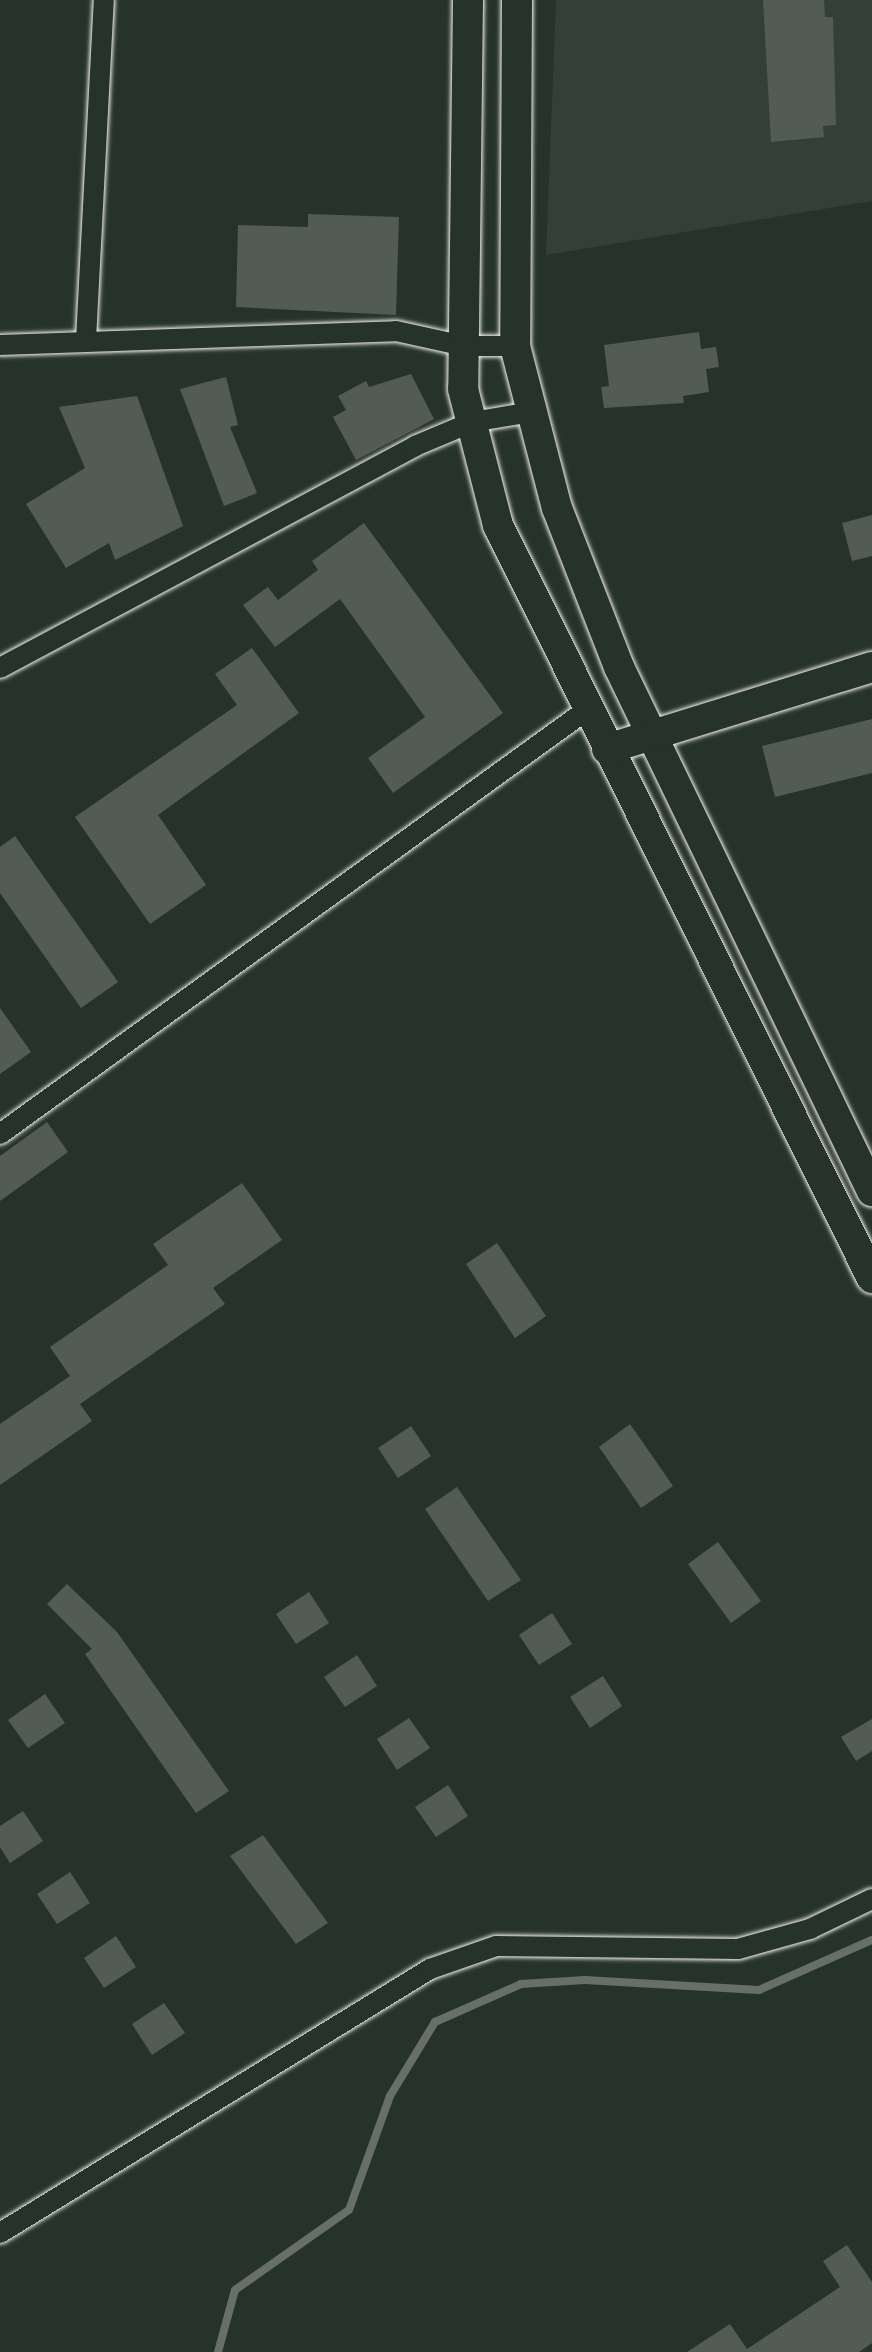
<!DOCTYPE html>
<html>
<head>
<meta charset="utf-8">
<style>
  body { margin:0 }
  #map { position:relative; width:872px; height:2352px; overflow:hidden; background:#26332d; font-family:Mynerve,sans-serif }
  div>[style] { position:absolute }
  .built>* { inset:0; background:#333f39 }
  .stream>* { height:8px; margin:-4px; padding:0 4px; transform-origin:4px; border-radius:4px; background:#676f68 }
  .building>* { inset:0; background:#525c55 }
  .roads { filter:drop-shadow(0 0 2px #f4f1e8) drop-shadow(0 0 2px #f4f1e8) }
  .street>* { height:20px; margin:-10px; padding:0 10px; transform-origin:10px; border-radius:10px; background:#26332d }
  .secondary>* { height:30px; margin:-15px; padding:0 15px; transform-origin:15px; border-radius:15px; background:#26332d }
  span { translate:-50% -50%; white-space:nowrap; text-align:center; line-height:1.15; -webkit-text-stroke:6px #26332d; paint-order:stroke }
</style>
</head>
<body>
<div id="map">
  <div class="built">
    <div style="clip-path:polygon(556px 0,872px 0,872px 201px,546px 255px)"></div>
  </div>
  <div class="stream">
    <div style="left:218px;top:2352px;width:64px;rotate:-74.7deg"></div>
    <div style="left:235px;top:2290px;width:139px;rotate:-35.1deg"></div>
    <div style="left:349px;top:2210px;width:121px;rotate:-70.2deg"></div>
    <div style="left:390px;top:2096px;width:87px;rotate:-58.7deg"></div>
    <div style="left:435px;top:2022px;width:94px;rotate:-23.8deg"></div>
    <div style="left:521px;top:1984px;width:64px;rotate:-3.6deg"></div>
    <div style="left:585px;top:1980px;width:174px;rotate:3.3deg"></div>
    <div style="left:759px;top:1990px;width:124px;rotate:-23.9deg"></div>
  </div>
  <div class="building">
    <div style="clip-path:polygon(763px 0,824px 0,825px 17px,833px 17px,836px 125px,823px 126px,824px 137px,771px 142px)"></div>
    <div style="clip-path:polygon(308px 214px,399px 217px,396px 315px,236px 307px,238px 225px,308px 227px)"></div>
    <div style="clip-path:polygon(699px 332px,701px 349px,716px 347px,719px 367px,706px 369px,709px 392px,683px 396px,684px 403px,604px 408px,601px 387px,609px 386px,604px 345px)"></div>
    <div style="clip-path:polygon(411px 374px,434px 419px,356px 460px,333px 417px,346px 410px,338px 396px,366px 381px,369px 387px)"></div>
    <div style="clip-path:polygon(226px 377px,238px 425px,230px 427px,257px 493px,224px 506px,180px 389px)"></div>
    <div style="clip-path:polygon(137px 396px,183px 526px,115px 560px,109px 543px,66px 568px,26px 504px,85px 468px,59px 407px)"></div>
    <div style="clip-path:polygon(872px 515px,872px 556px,852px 561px,842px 523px)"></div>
    <div style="clip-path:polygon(364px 523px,503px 713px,393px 793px,368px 758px,425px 717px,340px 599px,275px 647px,243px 605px,268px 587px,278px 600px,318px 570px,312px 561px)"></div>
    <div style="clip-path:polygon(252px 648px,299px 713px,158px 815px,206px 885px,150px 924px,75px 817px,237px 705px,215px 674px)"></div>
    <div style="clip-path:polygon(872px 719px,872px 773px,775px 797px,762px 746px)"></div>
    <div style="clip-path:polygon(15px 836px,118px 982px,81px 1008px,0 893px,0 847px)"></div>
    <div style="clip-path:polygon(0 1008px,31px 1052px,0 1074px)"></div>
    <div style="clip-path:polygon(47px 1122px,68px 1152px,0 1201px,0 1156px)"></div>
    <div style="clip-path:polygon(242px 1183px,282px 1240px,213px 1288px,225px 1304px,80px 1404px,92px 1421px,0 1485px,0 1424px,70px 1376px,50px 1347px,168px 1265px,153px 1244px)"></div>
    <div style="clip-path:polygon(497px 1243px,546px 1316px,515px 1338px,466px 1264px)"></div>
    <div style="clip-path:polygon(630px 1424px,673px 1486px,641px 1508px,599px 1447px)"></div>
    <div style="clip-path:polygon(411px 1426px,431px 1456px,398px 1478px,378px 1448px)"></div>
    <div style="clip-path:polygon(457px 1487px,521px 1580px,488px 1601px,425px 1509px)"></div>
    <div style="clip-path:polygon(718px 1542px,761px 1601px,731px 1623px,688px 1564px)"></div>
    <div style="clip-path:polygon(67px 1584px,117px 1632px,229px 1791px,196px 1813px,85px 1654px,92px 1649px,47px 1604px)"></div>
    <div style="clip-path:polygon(309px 1592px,329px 1623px,296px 1644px,276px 1614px)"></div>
    <div style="clip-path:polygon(552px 1613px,572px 1644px,539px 1665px,519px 1635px)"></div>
    <div style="clip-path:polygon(357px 1655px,377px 1686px,345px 1707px,324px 1677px)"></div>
    <div style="clip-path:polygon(603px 1676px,622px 1706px,590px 1728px,570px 1697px)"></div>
    <div style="clip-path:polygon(45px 1694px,65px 1723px,28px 1748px,8px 1720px)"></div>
    <div style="clip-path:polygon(409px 1718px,430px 1748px,397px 1770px,377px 1739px)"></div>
    <div style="clip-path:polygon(872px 1719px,872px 1751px,856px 1761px,841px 1737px)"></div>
    <div style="clip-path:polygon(448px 1785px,468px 1816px,436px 1837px,415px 1807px)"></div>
    <div style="clip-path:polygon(23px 1811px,43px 1841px,10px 1863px,0 1847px,0 1826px)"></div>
    <div style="clip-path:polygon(263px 1835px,328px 1923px,296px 1944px,230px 1856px)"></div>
    <div style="clip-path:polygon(70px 1872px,90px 1903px,57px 1924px,37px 1894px)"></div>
    <div style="clip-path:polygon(116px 1936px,136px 1967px,104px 1988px,84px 1958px)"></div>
    <div style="clip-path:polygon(164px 2003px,185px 2033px,152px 2055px,132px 2024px)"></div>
    <div style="clip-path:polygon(847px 2245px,872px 2282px,872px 2343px,859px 2352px,687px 2352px,730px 2324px,747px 2349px,840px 2287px,823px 2261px)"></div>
  </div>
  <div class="roads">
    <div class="street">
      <div style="left:86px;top:340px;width:340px;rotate:-87deg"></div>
      <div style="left:0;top:345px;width:396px;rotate:-2deg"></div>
      <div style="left:396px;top:331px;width:70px;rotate:12.4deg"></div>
      <div style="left:464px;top:346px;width:51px"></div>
      <div style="left:0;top:668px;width:471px;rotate:-28.1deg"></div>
      <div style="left:415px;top:446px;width:62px;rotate:-22.8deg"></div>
      <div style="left:472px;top:422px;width:61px;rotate:-9.5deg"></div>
      <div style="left:0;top:1134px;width:726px;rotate:-35.86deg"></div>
      <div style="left:0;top:2233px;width:505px;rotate:-31.55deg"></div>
      <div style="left:430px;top:1969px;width:70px;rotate:-19.2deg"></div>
      <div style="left:496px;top:1946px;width:242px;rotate:0.7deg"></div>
      <div style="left:738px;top:1949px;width:75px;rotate:-15.5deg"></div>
      <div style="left:810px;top:1929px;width:69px;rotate:-25.8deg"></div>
    </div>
    <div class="secondary">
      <div style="left:468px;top:0;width:389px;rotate:90.7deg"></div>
      <div style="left:463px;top:389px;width:140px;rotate:75.6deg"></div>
      <div style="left:498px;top:525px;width:841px;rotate:63.59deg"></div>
      <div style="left:517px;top:0;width:346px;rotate:90.3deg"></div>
      <div style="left:515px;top:346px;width:167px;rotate:75.5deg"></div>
      <div style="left:557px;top:508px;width:171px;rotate:68.7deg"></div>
      <div style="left:619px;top:667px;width:582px;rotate:64.23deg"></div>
      <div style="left:607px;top:749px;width:277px;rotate:-17.2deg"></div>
    </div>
  </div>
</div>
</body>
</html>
